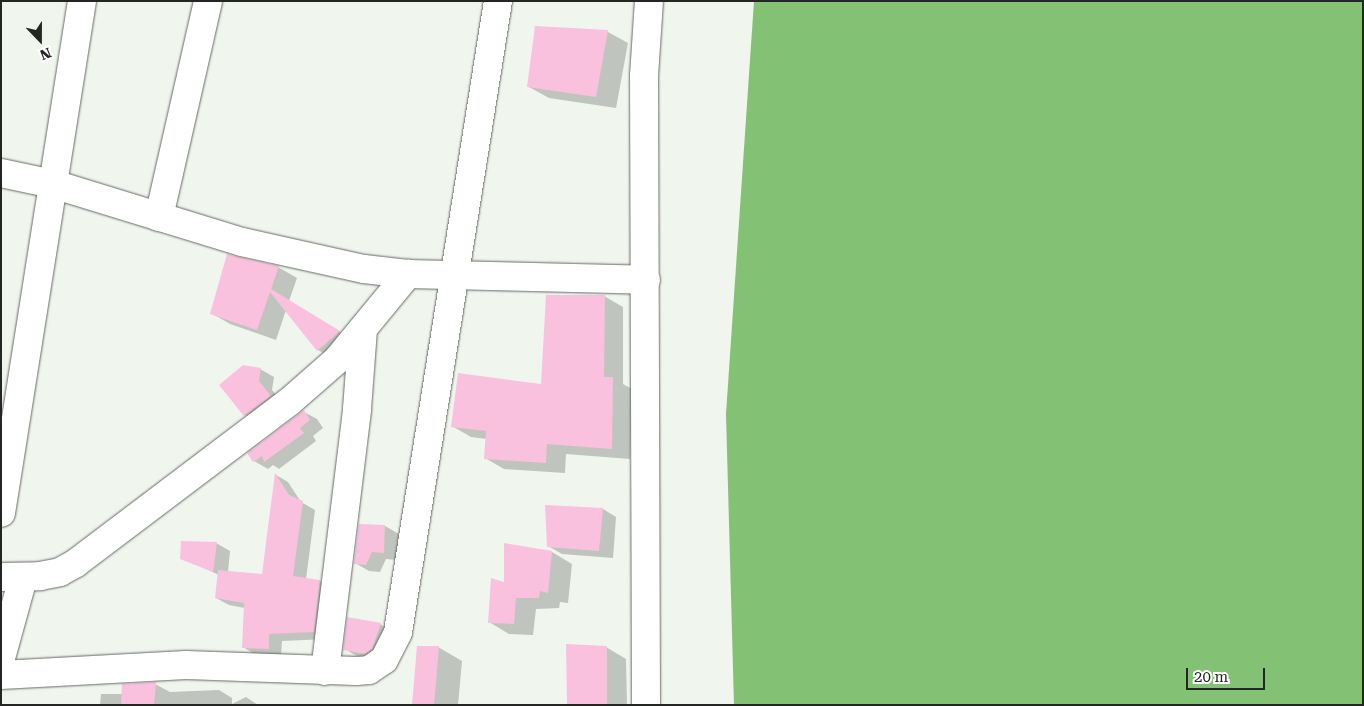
<!DOCTYPE html>
<html>
<head>
<meta charset="utf-8">
<style>
  body { margin:0 }
  #map { position:relative; width:1364px; height:706px; overflow:hidden; background:#f0f5ee; font-family:"Roboto Serif",serif }
  div>[style] { position:absolute }
  .water>* { inset:0; background:#83c175 }
  .shadow>* { inset:0; background:#0003 }
  .building>* { inset:0; background:#f9c1de }
  .roads { filter:drop-shadow(0 0 1px #656a64) drop-shadow(0 0 1px #656a64) }
  .minor>* { height:28px; margin:-14px; padding:0 14px; transform-origin:14px; border-radius:14px; background:#fff }
  span { translate:-50% -50%; white-space:nowrap; text-align:center; line-height:1.15; -webkit-text-stroke:4.5px #fff; paint-order:stroke }
  .frame { position:absolute; inset:0; border:2px solid #242623; pointer-events:none }
  .north { position:absolute; left:15px; top:15px; width:50px; height:50px; -webkit-text-stroke:4px #fff; paint-order:stroke; rotate:158deg; font-size:14px; font-weight:700; line-height:20px; text-align:center; color:#242623 }
  .north::after { content:''; display:block; margin:auto; width:18px; height:22px; background:#242623; clip-path:polygon(50% 0,100% 100%,50% 72%,0 100%) }
  .scale { position:absolute; left:1186px; top:668px; width:79px; height:22px; box-sizing:border-box; border:2px solid #242623; border-top:0; padding-left:6px; font-size:15px; line-height:18px; white-space:nowrap; color:#242623; -webkit-text-stroke:4px #fff; paint-order:stroke }
</style>
</head>
<body>
<div id="map">
  <div class="water">
    <div style="clip-path:polygon(754px 1px,1363px 1px,1363px 705px,734px 705px,726px 414px)"></div>
  </div>
  <div class="shadow">
    <div style="clip-path:polygon(536px 27px,608px 32px,628px 43px,616px 108px,549px 98px,529px 87px)"></div>
    <div style="clip-path:polygon(278px 267px,297px 278px,289px 301px,358px 343px,337px 361px,318px 350px,286px 310px,276px 340px,230px 324px,211px 313px)"></div>
    <div style="clip-path:polygon(604px 296px,623px 307px,623px 384px,632px 389px,630px 459px,566px 454px,565px 473px,504px 469px,485px 458px,487px 439px,471px 437px,452px 426px,542px 385px)"></div>
    <div style="clip-path:polygon(260px 369px,274px 377px,272px 390px,284px 404px,259px 423px,245px 415px,221px 386px)"></div>
    <div style="clip-path:polygon(304px 412px,317px 419px,323px 428px,313px 436px,316px 441px,279px 469px,273px 465px,268px 469px,254px 461px)"></div>
    <div style="clip-path:polygon(276px 475px,288px 482px,301px 502px,315px 510px,306px 579px,320px 581px,333px 589px,327px 639px,282px 641px,281px 656px,256px 655px,243px 647px,245px 608px,229px 605px,216px 598px,219px 575px,182px 558px,216px 543px,230px 551px,228px 572px,263px 575px)"></div>
    <div style="clip-path:polygon(603px 509px,616px 517px,613px 558px,562px 554px,548px 546px)"></div>
    <div style="clip-path:polygon(360px 525px,385px 526px,399px 534px,397px 560px,386px 559px,380px 572px,369px 571px,355px 563px)"></div>
    <div style="clip-path:polygon(552px 552px,572px 564px,568px 603px,560px 602px,559px 608px,536px 609px,533px 635px,509px 634px,489px 622px,505px 584px)"></div>
    <div style="clip-path:polygon(380px 624px,394px 632px,385px 657px,358px 657px,345px 649px)"></div>
    <div style="clip-path:polygon(438px 647px,462px 661px,458px 705px,413px 705px)"></div>
    <div style="clip-path:polygon(606px 647px,626px 659px,627px 705px,568px 705px)"></div>
    <div style="clip-path:polygon(155px 684px,170px 692px,219px 690px,232px 698px,232px 704px,246px 697px,258px 705px,100px 705px,101px 694px,123px 694px)"></div>
  </div>
  <div class="building">
    <div style="clip-path:polygon(535px 26px,608px 30px,596px 97px,527px 87px)"></div>
    <div style="clip-path:polygon(227px 254px,279px 266px,271px 289px,340px 331px,317px 351px,270px 292px,257px 330px,210px 314px)"></div>
    <div style="clip-path:polygon(546px 295px,605px 295px,604px 377px,613px 377px,612px 449px,547px 444px,546px 463px,484px 459px,486px 431px,451px 427px,458px 373px,541px 384px)"></div>
    <div style="clip-path:polygon(243px 365px,261px 368px,259px 381px,271px 396px,244px 416px,219px 385px)"></div>
    <div style="clip-path:polygon(304px 410px,310px 420px,300px 428px,304px 433px,264px 462px,262px 456px,253px 462px,247px 453px)"></div>
    <div style="clip-path:polygon(275px 473px,289px 495px,303px 501px,293px 576px,320px 580px,314px 632px,269px 634px,269px 649px,242px 648px,244px 603px,215px 598px,218px 570px,262px 574px)"></div>
    <div style="clip-path:polygon(545px 505px,603px 508px,599px 551px,547px 547px)"></div>
    <div style="clip-path:polygon(359px 524px,385px 525px,384px 553px,372px 552px,366px 565px,354px 564px)"></div>
    <div style="clip-path:polygon(181px 541px,217px 542px,213px 572px,180px 559px)"></div>
    <div style="clip-path:polygon(504px 543px,552px 551px,548px 593px,540px 591px,539px 598px,516px 598px,514px 624px,488px 623px,491px 578px,504px 582px)"></div>
    <div style="clip-path:polygon(347px 617px,381px 623px,372px 649px,365px 654px,343px 650px)"></div>
    <div style="clip-path:polygon(566px 644px,607px 646px,607px 705px,567px 705px)"></div>
    <div style="clip-path:polygon(417px 646px,439px 646px,434px 705px,412px 705px)"></div>
    <div style="clip-path:polygon(156px 682px,154px 705px,121px 705px,122px 684px)"></div>
  </div>
  <div class="roads">
    <div class="minor">
      <div style="left:1px;top:173px;width:53px;rotate:11.9deg"></div>
      <div style="left:53px;top:184px;width:198px;rotate:17.1deg"></div>
      <div style="left:242px;top:242px;width:125px;rotate:12.5deg"></div>
      <div style="left:364px;top:269px;width:44px;rotate:6.5deg"></div>
      <div style="left:408px;top:274px;width:238px;rotate:1.4deg"></div>
      <div style="left:159px;top:217px;width:221px;rotate:-77.2deg"></div>
      <div style="left:1px;top:513px;width:518px;rotate:-81.01deg"></div>
      <div style="left:1px;top:577px;width:39px;rotate:-1deg"></div>
      <div style="left:40px;top:576px;width:20px;rotate:-11deg"></div>
      <div style="left:60px;top:572px;width:18px;rotate:-29deg"></div>
      <div style="left:76px;top:563px;width:267px;rotate:-37.1deg"></div>
      <div style="left:289px;top:402px;width:64px;rotate:-41.2deg"></div>
      <div style="left:337px;top:360px;width:112px;rotate:-50.5deg"></div>
      <div style="left:1px;top:658px;width:83px;rotate:-74.6deg"></div>
      <div style="left:325px;top:671px;width:264px;rotate:-83deg"></div>
      <div style="left:357px;top:409px;width:79px;rotate:-85.7deg"></div>
      <div style="left:1px;top:675px;width:185px;rotate:-3.1deg"></div>
      <div style="left:186px;top:665px;width:170px;rotate:2deg"></div>
      <div style="left:356px;top:671px;width:13px;rotate:-4deg"></div>
      <div style="left:369px;top:670px;width:18px;rotate:-34deg"></div>
      <div style="left:384px;top:660px;width:31px;rotate:-63deg"></div>
      <div style="left:398px;top:632px;width:639px;rotate:-80.99deg"></div>
      <div style="left:646px;top:705px;width:629px;rotate:-90.18deg"></div>
      <div style="left:644px;top:76px;width:75px;rotate:-86.2deg"></div>
    </div>
  </div>
  <div class="frame"></div>
  <div class="north">N</div>
  <div class="scale">20 m</div>
</div>
</body>
</html>
